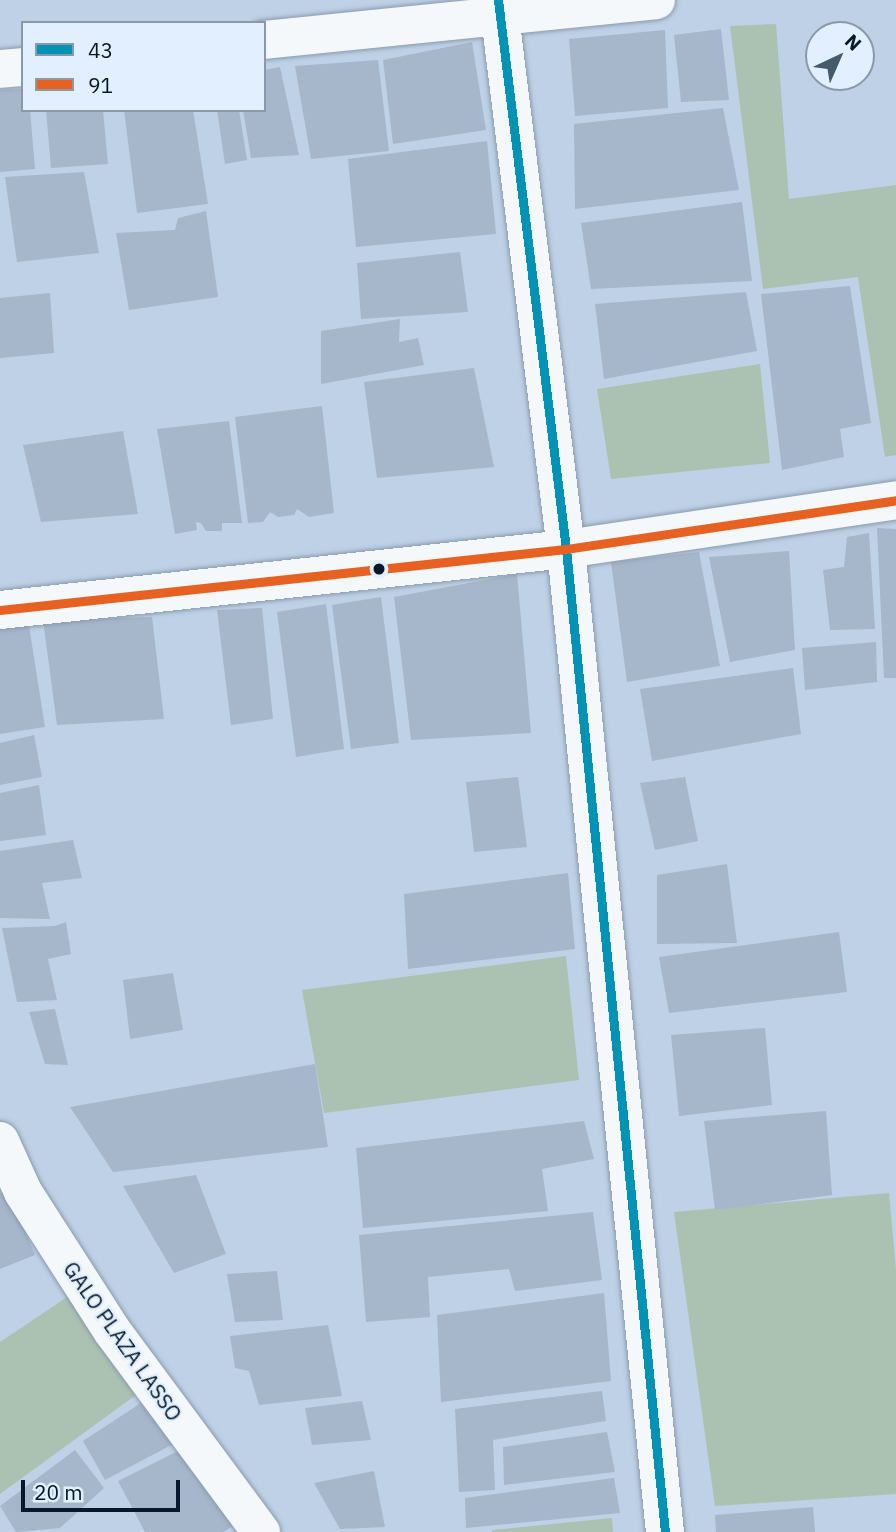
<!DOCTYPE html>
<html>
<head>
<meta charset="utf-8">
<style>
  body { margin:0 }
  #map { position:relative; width:896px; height:1532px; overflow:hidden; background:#bed1e6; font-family:"IBM Plex Sans",sans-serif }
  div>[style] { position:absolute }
  .green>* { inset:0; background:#abc2b2 }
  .building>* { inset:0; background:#a6b7cb }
  .roads { filter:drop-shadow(0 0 2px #8a9aac) drop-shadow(0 0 2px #8a9aac) }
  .minor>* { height:38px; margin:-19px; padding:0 19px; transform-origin:19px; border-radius:19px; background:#f5f8fb }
  .bus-1>* { height:9px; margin:-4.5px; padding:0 4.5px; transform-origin:4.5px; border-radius:4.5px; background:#0193b5 }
  .bus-2>* { height:9px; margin:-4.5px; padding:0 4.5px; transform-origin:4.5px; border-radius:4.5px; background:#e66122 }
  .dots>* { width:19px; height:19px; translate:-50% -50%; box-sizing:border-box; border:4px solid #e1effe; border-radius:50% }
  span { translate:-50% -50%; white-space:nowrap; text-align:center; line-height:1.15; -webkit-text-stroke:5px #e1effe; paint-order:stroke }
  .street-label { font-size:21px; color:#07182a }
  .legend { position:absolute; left:21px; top:21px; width:245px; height:91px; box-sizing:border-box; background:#e1effe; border:2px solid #8a99a9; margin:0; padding:9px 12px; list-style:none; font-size:21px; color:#07182a }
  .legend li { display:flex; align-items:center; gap:14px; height:35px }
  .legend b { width:35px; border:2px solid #8a99a9 }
  .north { position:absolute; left:805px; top:21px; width:70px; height:70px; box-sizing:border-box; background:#e1effe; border:2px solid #8a99a9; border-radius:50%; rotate:44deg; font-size:19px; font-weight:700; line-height:28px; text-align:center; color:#07182a }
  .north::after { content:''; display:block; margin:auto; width:24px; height:32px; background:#47596c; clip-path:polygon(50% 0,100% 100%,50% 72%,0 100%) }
  .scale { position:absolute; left:21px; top:1480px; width:159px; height:32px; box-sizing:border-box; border:4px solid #07182a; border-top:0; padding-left:9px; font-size:21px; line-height:24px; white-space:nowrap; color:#07182a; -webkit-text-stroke:5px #e1effe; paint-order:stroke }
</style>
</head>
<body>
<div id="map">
  <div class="green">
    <div style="clip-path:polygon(776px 24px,789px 199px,896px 185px,896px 455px,885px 457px,858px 277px,763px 289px,730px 26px)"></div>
    <div style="clip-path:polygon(760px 364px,770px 463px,611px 479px,597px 389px)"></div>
    <div style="clip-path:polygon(566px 956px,579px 1080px,324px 1113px,302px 990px)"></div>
    <div style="clip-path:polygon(889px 1193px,896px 1269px,896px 1494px,715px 1506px,674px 1212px)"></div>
    <div style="clip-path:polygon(76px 1291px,140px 1392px,0 1494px,0 1342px)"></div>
    <div style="clip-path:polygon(612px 1518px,613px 1532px,492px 1532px,492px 1530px)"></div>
  </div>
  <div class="building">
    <div style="clip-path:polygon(721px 29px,729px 100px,681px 102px,674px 35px)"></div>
    <div style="clip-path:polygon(665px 30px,668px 108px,575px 116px,569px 39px)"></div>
    <div style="clip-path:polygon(472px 42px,486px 130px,393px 144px,383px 60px)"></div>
    <div style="clip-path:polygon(378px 60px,389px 151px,311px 159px,295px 66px)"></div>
    <div style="clip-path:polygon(280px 67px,299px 155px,251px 158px,243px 110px,264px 110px,264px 70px)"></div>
    <div style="clip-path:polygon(23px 89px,23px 110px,30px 110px,35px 169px,0 172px,0 90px)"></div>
    <div style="clip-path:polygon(723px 108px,739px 190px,575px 209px,574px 124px)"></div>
    <div style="clip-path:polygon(46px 110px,103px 110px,108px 164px,51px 168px)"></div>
    <div style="clip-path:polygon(124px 110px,193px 110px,208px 204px,137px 213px)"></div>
    <div style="clip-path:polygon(217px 110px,239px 110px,247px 160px,225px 164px)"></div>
    <div style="clip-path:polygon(487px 141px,496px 234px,356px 247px,348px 159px)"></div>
    <div style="clip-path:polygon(84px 172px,99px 253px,17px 262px,5px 177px)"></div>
    <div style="clip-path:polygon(742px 202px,752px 281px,591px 289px,581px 223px)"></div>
    <div style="clip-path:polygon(206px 211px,218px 297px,129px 310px,116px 233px,175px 230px,178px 218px)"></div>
    <div style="clip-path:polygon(460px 252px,468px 312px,361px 319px,357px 263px)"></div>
    <div style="clip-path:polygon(850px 286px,871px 423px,840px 429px,844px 457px,782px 470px,761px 294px)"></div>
    <div style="clip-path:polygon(746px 292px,757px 351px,604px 379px,595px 304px)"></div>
    <div style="clip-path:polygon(50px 293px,54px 353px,0 358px,0 298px)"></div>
    <div style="clip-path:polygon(400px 319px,399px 342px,418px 338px,424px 365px,321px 384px,321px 331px)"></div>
    <div style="clip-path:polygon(474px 368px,494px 467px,377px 478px,364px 382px)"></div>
    <div style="clip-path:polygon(322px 406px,334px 513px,309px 517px,297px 509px,294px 515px,278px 517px,270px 512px,263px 522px,248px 523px,235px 417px)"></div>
    <div style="clip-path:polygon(229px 421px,242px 523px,222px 523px,222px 531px,206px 531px,201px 523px,196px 522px,197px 530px,175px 534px,157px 429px)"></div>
    <div style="clip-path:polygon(123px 431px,138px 514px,41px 522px,23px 445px)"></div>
    <div style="clip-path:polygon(877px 528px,896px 529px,896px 678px,884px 678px)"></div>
    <div style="clip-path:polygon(869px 533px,875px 629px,830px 630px,823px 570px,844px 567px,847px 537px)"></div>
    <div style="clip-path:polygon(789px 551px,795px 650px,730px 662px,709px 557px)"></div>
    <div style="clip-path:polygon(699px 552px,720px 666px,627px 682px,611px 562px)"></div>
    <div style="clip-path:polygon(517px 574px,531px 733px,411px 740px,394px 597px)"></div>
    <div style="clip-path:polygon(381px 597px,399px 743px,351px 749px,332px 605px)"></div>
    <div style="clip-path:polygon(326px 604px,344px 749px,296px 757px,277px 612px)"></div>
    <div style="clip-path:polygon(262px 608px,273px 719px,231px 725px,217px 610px)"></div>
    <div style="clip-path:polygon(152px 617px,164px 719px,57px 725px,43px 620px)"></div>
    <div style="clip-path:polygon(29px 626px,45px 727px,0 734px,0 628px)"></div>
    <div style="clip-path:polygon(876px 642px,877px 682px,805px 690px,802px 648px)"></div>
    <div style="clip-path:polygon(793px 668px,801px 734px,652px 761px,640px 689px)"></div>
    <div style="clip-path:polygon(34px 735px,42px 777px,0 785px,0 743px)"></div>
    <div style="clip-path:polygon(518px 777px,527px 847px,474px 852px,466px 782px)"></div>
    <div style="clip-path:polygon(685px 777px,698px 841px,655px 850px,640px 783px)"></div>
    <div style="clip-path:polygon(39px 785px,46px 835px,0 841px,0 793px)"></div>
    <div style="clip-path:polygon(73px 840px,82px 878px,42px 883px,50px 919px,0 918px,0 851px)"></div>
    <div style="clip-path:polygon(727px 864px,737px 943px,657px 944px,657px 875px)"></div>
    <div style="clip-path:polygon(568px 873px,575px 949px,408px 969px,404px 894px)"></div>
    <div style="clip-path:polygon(66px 922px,71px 954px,48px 959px,57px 1000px,17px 1002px,2px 928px,55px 926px)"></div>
    <div style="clip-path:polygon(839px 932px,847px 992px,669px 1013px,659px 957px)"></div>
    <div style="clip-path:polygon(173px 973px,183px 1030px,130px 1039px,123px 980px)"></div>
    <div style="clip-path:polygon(55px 1009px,68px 1065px,45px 1064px,29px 1012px)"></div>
    <div style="clip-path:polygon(765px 1028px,772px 1105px,679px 1116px,671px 1035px)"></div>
    <div style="clip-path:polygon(315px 1064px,328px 1147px,113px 1172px,70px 1107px)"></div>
    <div style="clip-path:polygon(826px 1111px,832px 1195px,715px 1210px,704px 1121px)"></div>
    <div style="clip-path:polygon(584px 1121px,594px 1159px,542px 1169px,548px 1211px,363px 1228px,356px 1148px)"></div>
    <div style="clip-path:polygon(196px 1175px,226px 1254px,174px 1273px,123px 1186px)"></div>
    <div style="clip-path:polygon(8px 1190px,35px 1255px,0 1269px,0 1193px)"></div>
    <div style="clip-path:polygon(593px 1212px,602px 1280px,515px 1291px,509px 1269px,428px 1277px,430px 1317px,366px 1322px,359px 1235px)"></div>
    <div style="clip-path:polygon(277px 1271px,283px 1320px,235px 1322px,227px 1274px)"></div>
    <div style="clip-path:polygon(604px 1293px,611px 1381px,441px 1402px,437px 1315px)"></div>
    <div style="clip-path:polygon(328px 1325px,342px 1396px,259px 1405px,249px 1371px,235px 1368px,230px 1336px)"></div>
    <div style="clip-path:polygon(602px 1391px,606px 1421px,493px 1440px,495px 1490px,459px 1492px,455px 1409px)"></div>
    <div style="clip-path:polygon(147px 1399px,179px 1441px,105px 1480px,83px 1441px)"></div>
    <div style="clip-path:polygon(362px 1401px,371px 1440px,312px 1445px,305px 1408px)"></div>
    <div style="clip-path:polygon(607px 1432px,615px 1472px,504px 1485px,503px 1447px)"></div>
    <div style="clip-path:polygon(184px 1448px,235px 1525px,223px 1532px,145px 1532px,118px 1481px)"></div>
    <div style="clip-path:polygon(75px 1450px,104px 1488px,60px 1528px,16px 1532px,0 1506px)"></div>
    <div style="clip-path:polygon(374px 1471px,385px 1527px,340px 1529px,314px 1483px)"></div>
    <div style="clip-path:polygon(614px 1478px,620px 1513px,466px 1528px,465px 1498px)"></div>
    <div style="clip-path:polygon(813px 1507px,815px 1532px,716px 1532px,715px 1515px)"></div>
  </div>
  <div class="roads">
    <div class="minor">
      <div style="left:498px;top:0;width:553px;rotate:82.94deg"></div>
      <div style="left:566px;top:549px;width:988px;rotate:84.25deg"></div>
      <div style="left:264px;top:40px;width:394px;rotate:-5.8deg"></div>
      <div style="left:0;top:69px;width:23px;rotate:-5deg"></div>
      <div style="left:0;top:610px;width:569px;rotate:-6.15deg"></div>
      <div style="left:566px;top:549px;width:334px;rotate:-8.4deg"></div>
      <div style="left:0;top:1141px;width:56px;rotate:65.7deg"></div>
      <div style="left:23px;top:1192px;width:166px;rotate:57.3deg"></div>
      <div style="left:113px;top:1332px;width:249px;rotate:53.5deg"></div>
    </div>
  </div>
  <div class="bus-1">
    <div style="left:498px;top:0;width:553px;rotate:82.94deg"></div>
    <div style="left:566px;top:549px;width:988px;rotate:84.25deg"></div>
  </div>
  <div class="bus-2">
    <div style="left:0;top:610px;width:569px;rotate:-6.15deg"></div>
    <div style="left:566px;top:549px;width:334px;rotate:-8.4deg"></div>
  </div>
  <div class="dots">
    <div style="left:379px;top:569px;background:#07182a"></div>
  </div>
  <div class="street-label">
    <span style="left:123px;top:1341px;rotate:55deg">GALO PLAZA LASSO</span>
  </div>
  <ul class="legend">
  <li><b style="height:9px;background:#0193b5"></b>43</li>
  <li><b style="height:9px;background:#e66122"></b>91</li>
  </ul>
  <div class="north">N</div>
  <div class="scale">20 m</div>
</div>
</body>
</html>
